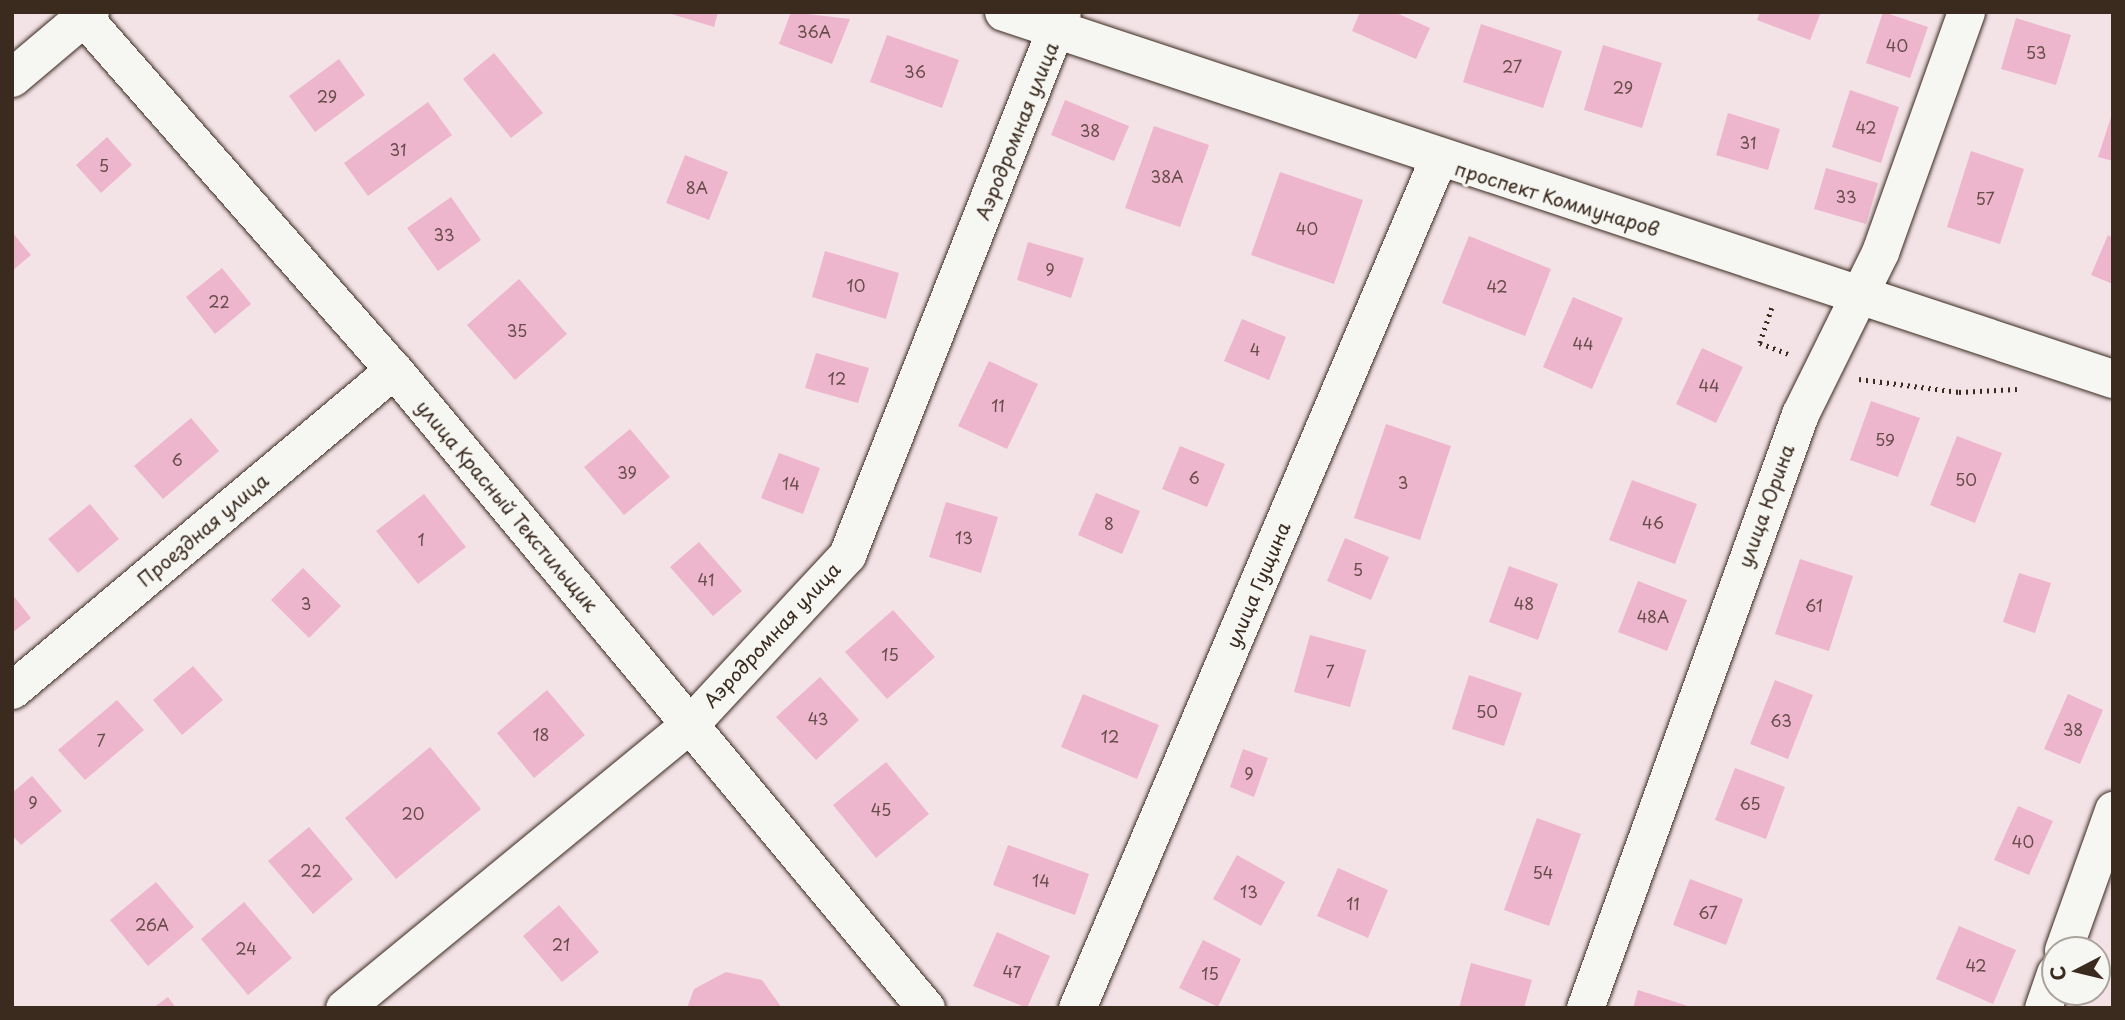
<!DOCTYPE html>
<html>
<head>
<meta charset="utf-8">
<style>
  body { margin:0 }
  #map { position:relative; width:2125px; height:1020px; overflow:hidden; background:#f3e3e7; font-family:"Playpen Sans",sans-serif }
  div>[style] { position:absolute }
  .building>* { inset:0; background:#edb6cd }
  .path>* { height:4.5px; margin-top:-2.25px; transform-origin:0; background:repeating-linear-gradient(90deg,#3b2a1e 0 2px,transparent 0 7px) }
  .roads { filter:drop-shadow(0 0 2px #3b2a1e) drop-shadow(0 0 2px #3b2a1e) }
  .minor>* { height:37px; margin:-18.5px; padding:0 18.5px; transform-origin:18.5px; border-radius:18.5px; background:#f6f6f2 }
  .tertiary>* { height:38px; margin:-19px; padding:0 19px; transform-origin:19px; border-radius:19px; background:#f6f6f2 }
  span { translate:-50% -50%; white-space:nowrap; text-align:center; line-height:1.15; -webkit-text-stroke:6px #f6f6f2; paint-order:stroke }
  .number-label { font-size:16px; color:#684d4a }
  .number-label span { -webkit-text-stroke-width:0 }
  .street-label { font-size:19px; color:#3b2a1e }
  .frame { position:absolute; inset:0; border:14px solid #3b2a1e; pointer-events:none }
  .north { position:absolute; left:2041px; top:936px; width:70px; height:70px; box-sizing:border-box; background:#f6f6f2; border:2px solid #aba49d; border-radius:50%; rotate:263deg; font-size:19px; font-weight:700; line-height:28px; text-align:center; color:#3b2a1e }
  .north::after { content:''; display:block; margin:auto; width:24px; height:32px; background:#3b2a1e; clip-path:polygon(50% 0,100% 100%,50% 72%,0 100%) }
</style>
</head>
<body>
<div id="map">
  <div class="building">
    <div style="clip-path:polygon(665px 12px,718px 12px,714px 27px)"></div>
    <div style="clip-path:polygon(791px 12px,850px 19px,832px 64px,779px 44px)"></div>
    <div style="clip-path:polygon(1360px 12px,1394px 12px,1430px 28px,1416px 59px,1352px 31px)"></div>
    <div style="clip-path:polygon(1760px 12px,1821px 12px,1810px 40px,1757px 20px)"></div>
    <div style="clip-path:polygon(1883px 12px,1928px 27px,1910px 78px,1866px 63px)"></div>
    <div style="clip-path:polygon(2016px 18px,2071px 35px,2056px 85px,2001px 69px)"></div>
    <div style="clip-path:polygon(1481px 24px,1562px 51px,1543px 108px,1463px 82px)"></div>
    <div style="clip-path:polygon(887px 35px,959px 60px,942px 108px,870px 82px)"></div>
    <div style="clip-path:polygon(1603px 45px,1662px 63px,1642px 128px,1584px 110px)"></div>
    <div style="clip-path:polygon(494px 53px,543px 113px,511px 138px,463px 79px)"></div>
    <div style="clip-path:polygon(339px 59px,365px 95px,315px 132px,289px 96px)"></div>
    <div style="clip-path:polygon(1850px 90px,1899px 107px,1881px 163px,1832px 147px)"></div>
    <div style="clip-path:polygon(1065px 100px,1129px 126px,1114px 161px,1051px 135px)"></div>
    <div style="clip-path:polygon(428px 102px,452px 135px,368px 196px,344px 163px)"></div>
    <div style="clip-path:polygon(2113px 111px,2113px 161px,2098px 157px)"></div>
    <div style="clip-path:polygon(1728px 113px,1780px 129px,1768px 170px,1716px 155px)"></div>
    <div style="clip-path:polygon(1154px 126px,1209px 145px,1180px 227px,1125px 208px)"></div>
    <div style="clip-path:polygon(107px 137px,132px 165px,101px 193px,76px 165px)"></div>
    <div style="clip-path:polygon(1971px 151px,2024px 169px,2000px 244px,1947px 227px)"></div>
    <div style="clip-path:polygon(685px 155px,728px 172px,709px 220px,666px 203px)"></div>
    <div style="clip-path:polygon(1826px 168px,1878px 183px,1866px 224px,1814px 209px)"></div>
    <div style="clip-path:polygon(1280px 172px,1363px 200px,1334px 284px,1251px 255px)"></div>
    <div style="clip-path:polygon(451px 197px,481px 240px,438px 271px,407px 228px)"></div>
    <div style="clip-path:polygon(12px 232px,31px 255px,12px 271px)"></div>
    <div style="clip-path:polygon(2108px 235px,2113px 238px,2113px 284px,2091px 275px)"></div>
    <div style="clip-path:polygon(1469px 236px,1551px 269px,1525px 336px,1442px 303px)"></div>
    <div style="clip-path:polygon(1028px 242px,1084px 258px,1071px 298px,1017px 280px)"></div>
    <div style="clip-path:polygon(825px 251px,899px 273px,886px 319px,812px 297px)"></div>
    <div style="clip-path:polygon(222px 268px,251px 304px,215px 334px,186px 297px)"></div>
    <div style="clip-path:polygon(519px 279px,567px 334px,515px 380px,467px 325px)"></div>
    <div style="clip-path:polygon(1573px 297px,1623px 318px,1592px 389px,1543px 367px)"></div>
    <div style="clip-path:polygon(1242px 319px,1286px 337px,1269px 380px,1224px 361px)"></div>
    <div style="clip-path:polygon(1702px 348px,1743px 367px,1716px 423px,1676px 404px)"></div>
    <div style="clip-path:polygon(816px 353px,869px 368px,858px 403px,805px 388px)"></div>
    <div style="clip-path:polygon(989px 361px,1038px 384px,1007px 449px,958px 426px)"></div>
    <div style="clip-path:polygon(1871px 401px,1920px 418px,1898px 477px,1850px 460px)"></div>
    <div style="clip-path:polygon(191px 418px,219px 451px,163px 499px,134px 466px)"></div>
    <div style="clip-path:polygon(1386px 424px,1451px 446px,1420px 540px,1354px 518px)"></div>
    <div style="clip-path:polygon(630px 429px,670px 477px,624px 515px,584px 467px)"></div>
    <div style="clip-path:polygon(1957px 436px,2002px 453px,1975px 523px,1930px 505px)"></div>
    <div style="clip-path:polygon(1180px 446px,1225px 464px,1207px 507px,1162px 489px)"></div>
    <div style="clip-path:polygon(779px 453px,820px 468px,803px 514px,761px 498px)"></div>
    <div style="clip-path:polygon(1632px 480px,1697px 504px,1675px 564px,1609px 540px)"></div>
    <div style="clip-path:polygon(1096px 493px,1140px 511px,1122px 554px,1078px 535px)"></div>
    <div style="clip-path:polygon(424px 494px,466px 547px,418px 584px,376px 531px)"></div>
    <div style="clip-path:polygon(946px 502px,998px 517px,981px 573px,929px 557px)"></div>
    <div style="clip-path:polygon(90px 504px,119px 539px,78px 573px,48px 539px)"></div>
    <div style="clip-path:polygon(1345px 538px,1389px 557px,1371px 600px,1327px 581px)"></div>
    <div style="clip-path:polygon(699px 542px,742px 591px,713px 616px,670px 567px)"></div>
    <div style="clip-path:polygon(1800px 559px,1853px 576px,1829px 651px,1775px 634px)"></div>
    <div style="clip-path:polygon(1509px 566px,1558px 584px,1538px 640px,1489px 622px)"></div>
    <div style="clip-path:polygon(303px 568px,341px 606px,309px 638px,271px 600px)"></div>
    <div style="clip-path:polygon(2019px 573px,2051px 583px,2035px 633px,2003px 622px)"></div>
    <div style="clip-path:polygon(1638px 581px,1687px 600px,1667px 651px,1618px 632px)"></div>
    <div style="clip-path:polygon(12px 594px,31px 618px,12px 633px)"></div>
    <div style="clip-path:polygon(893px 610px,935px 657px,887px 699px,845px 652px)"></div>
    <div style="clip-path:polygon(1310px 635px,1366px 650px,1350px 707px,1294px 692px)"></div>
    <div style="clip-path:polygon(193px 666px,223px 700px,182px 735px,153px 700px)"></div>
    <div style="clip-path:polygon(1469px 675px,1522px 693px,1504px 746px,1452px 729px)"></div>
    <div style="clip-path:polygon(820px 677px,859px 720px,816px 760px,776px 717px)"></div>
    <div style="clip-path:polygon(1775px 680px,1813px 695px,1788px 759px,1750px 744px)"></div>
    <div style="clip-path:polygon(547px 690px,585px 735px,534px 778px,497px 733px)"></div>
    <div style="clip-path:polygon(1083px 694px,1159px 725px,1137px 779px,1061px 747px)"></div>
    <div style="clip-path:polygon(2068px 694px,2103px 710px,2080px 764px,2044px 749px)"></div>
    <div style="clip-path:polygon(117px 700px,144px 730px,85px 780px,58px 750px)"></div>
    <div style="clip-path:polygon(430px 747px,481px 809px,396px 879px,345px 818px)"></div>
    <div style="clip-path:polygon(1243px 749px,1268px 758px,1254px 797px,1230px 787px)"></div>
    <div style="clip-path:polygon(886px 762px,929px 814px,876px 858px,833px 805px)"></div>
    <div style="clip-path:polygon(1735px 768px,1785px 787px,1766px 839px,1715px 820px)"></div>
    <div style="clip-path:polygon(32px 776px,62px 811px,21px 845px,12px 835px,12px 793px)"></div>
    <div style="clip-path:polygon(2018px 806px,2053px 821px,2029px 875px,1994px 860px)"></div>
    <div style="clip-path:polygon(1537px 818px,1581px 834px,1549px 926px,1504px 910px)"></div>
    <div style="clip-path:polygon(309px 827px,353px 879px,313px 914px,268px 861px)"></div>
    <div style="clip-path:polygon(1008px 845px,1089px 874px,1075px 915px,993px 885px)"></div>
    <div style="clip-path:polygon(1237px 855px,1285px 882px,1261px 926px,1213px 899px)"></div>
    <div style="clip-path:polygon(1338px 868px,1388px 890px,1368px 938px,1317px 916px)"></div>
    <div style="clip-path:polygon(1690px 879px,1743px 899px,1726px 945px,1673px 925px)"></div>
    <div style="clip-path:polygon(156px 882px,194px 927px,148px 966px,110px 920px)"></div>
    <div style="clip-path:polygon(244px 902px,292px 958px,248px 995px,201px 939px)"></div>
    <div style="clip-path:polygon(559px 905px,599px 952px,562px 982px,523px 936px)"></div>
    <div style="clip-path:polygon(1959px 926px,2016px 950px,1993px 1004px,1936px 979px)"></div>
    <div style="clip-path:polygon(997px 932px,1050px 956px,1027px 1008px,973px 986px)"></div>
    <div style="clip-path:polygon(1203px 940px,1241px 959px,1218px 1007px,1179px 988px)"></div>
    <div style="clip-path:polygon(1471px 963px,1532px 980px,1524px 1008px,1459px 1008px)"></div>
    <div style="clip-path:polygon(726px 972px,762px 980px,782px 1008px,687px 1008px,694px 989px)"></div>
    <div style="clip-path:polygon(1638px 990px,1691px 1007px,1691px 1008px,1633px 1008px)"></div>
    <div style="clip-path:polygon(168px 997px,176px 1008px,153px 1008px)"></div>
  </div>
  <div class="path">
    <div style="left:1772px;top:308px;width:37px;rotate:109deg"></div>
    <div style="left:1760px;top:343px;width:30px;rotate:21deg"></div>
    <div style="left:1859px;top:379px;width:101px;rotate:7.4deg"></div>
    <div style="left:1959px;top:392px;width:58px;rotate:-3deg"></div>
  </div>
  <div class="roads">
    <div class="minor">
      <div style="left:79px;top:12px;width:477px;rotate:48.7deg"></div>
      <div style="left:394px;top:370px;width:831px;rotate:50.18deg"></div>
      <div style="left:12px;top:690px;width:498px;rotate:-40deg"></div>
      <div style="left:2063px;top:950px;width:149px;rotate:-70.3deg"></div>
      <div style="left:344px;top:1008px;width:448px;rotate:-39.4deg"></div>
      <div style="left:690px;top:724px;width:231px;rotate:-47.1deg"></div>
      <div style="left:847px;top:555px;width:584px;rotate:-68.4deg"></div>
      <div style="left:1077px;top:1008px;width:920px;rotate:-66.97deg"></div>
      <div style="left:1585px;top:1008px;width:632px;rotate:-70.1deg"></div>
      <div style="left:1800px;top:414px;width:181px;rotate:-63.7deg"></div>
      <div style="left:1880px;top:252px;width:255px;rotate:-70.3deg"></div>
      <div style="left:2043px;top:1008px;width:37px;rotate:-71deg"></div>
    </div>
    <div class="tertiary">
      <div style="left:1004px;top:12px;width:1168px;rotate:18.31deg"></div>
      <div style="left:12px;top:78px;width:102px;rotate:-40.2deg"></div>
    </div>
  </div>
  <div class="number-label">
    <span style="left:814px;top:31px">36А</span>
    <span style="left:1897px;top:45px">40</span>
    <span style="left:2036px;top:52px">53</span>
    <span style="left:1512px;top:66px">27</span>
    <span style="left:915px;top:71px">36</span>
    <span style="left:1623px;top:87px">29</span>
    <span style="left:327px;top:96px">29</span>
    <span style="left:1866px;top:127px">42</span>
    <span style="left:1090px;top:130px">38</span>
    <span style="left:1748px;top:142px">31</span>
    <span style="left:398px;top:149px">31</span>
    <span style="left:104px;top:165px">5</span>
    <span style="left:1167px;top:176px">38А</span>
    <span style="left:697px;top:187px">8А</span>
    <span style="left:1846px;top:196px">33</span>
    <span style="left:1985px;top:198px">57</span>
    <span style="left:1307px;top:228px">40</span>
    <span style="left:444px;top:234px">33</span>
    <span style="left:1050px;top:269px">9</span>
    <span style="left:856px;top:285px">10</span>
    <span style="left:1497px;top:286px">42</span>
    <span style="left:219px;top:301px">22</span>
    <span style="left:517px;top:330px">35</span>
    <span style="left:1583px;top:343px">44</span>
    <span style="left:1255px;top:349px">4</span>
    <span style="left:837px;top:378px">12</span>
    <span style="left:1709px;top:385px">44</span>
    <span style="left:998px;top:405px">11</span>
    <span style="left:1885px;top:439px">59</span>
    <span style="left:177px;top:459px">6</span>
    <span style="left:627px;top:472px">39</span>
    <span style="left:1194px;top:477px">6</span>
    <span style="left:1966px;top:479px">50</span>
    <span style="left:1403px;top:482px">3</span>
    <span style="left:791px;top:483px">14</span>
    <span style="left:1653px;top:522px">46</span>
    <span style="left:1109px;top:523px">8</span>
    <span style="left:964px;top:537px">13</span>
    <span style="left:421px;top:539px">1</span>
    <span style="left:1358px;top:569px">5</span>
    <span style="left:706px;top:579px">41</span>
    <span style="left:306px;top:603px">3</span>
    <span style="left:1524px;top:603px">48</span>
    <span style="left:1814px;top:605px">61</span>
    <span style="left:1653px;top:616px">48А</span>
    <span style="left:890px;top:654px">15</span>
    <span style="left:1330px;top:671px">7</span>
    <span style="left:1487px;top:711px">50</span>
    <span style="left:818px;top:718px">43</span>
    <span style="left:1781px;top:720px">63</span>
    <span style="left:2073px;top:729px">38</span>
    <span style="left:541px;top:734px">18</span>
    <span style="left:1110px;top:736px">12</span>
    <span style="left:101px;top:740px">7</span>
    <span style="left:1249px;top:773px">9</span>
    <span style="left:33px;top:802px">9</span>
    <span style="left:1750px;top:803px">65</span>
    <span style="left:881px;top:809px">45</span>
    <span style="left:413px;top:813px">20</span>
    <span style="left:2023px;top:841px">40</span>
    <span style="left:311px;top:870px">22</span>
    <span style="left:1543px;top:872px">54</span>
    <span style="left:1041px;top:880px">14</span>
    <span style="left:1249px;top:891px">13</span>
    <span style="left:1353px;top:903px">11</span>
    <span style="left:1708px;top:912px">67</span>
    <span style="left:152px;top:924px">26А</span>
    <span style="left:561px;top:944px">21</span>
    <span style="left:246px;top:948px">24</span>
    <span style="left:1976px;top:965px">42</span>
    <span style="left:1012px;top:971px">47</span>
    <span style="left:1210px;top:973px">15</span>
  </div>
  <div class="street-label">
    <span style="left:1017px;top:131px;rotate:-68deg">Аэродромная улица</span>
    <span style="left:1557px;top:199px;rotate:17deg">проспект Коммунаров</span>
    <span style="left:507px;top:506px;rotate:50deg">улица Красный Текстильщик</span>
    <span style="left:1766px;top:506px;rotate:-70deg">улица Юрина</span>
    <span style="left:203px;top:530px;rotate:-40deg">Проездная улица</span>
    <span style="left:1258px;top:585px;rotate:-67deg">улица Гущина</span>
    <span style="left:772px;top:635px;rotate:-47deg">Аэродромная улица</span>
  </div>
  <div class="frame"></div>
  <div class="north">С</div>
</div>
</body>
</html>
